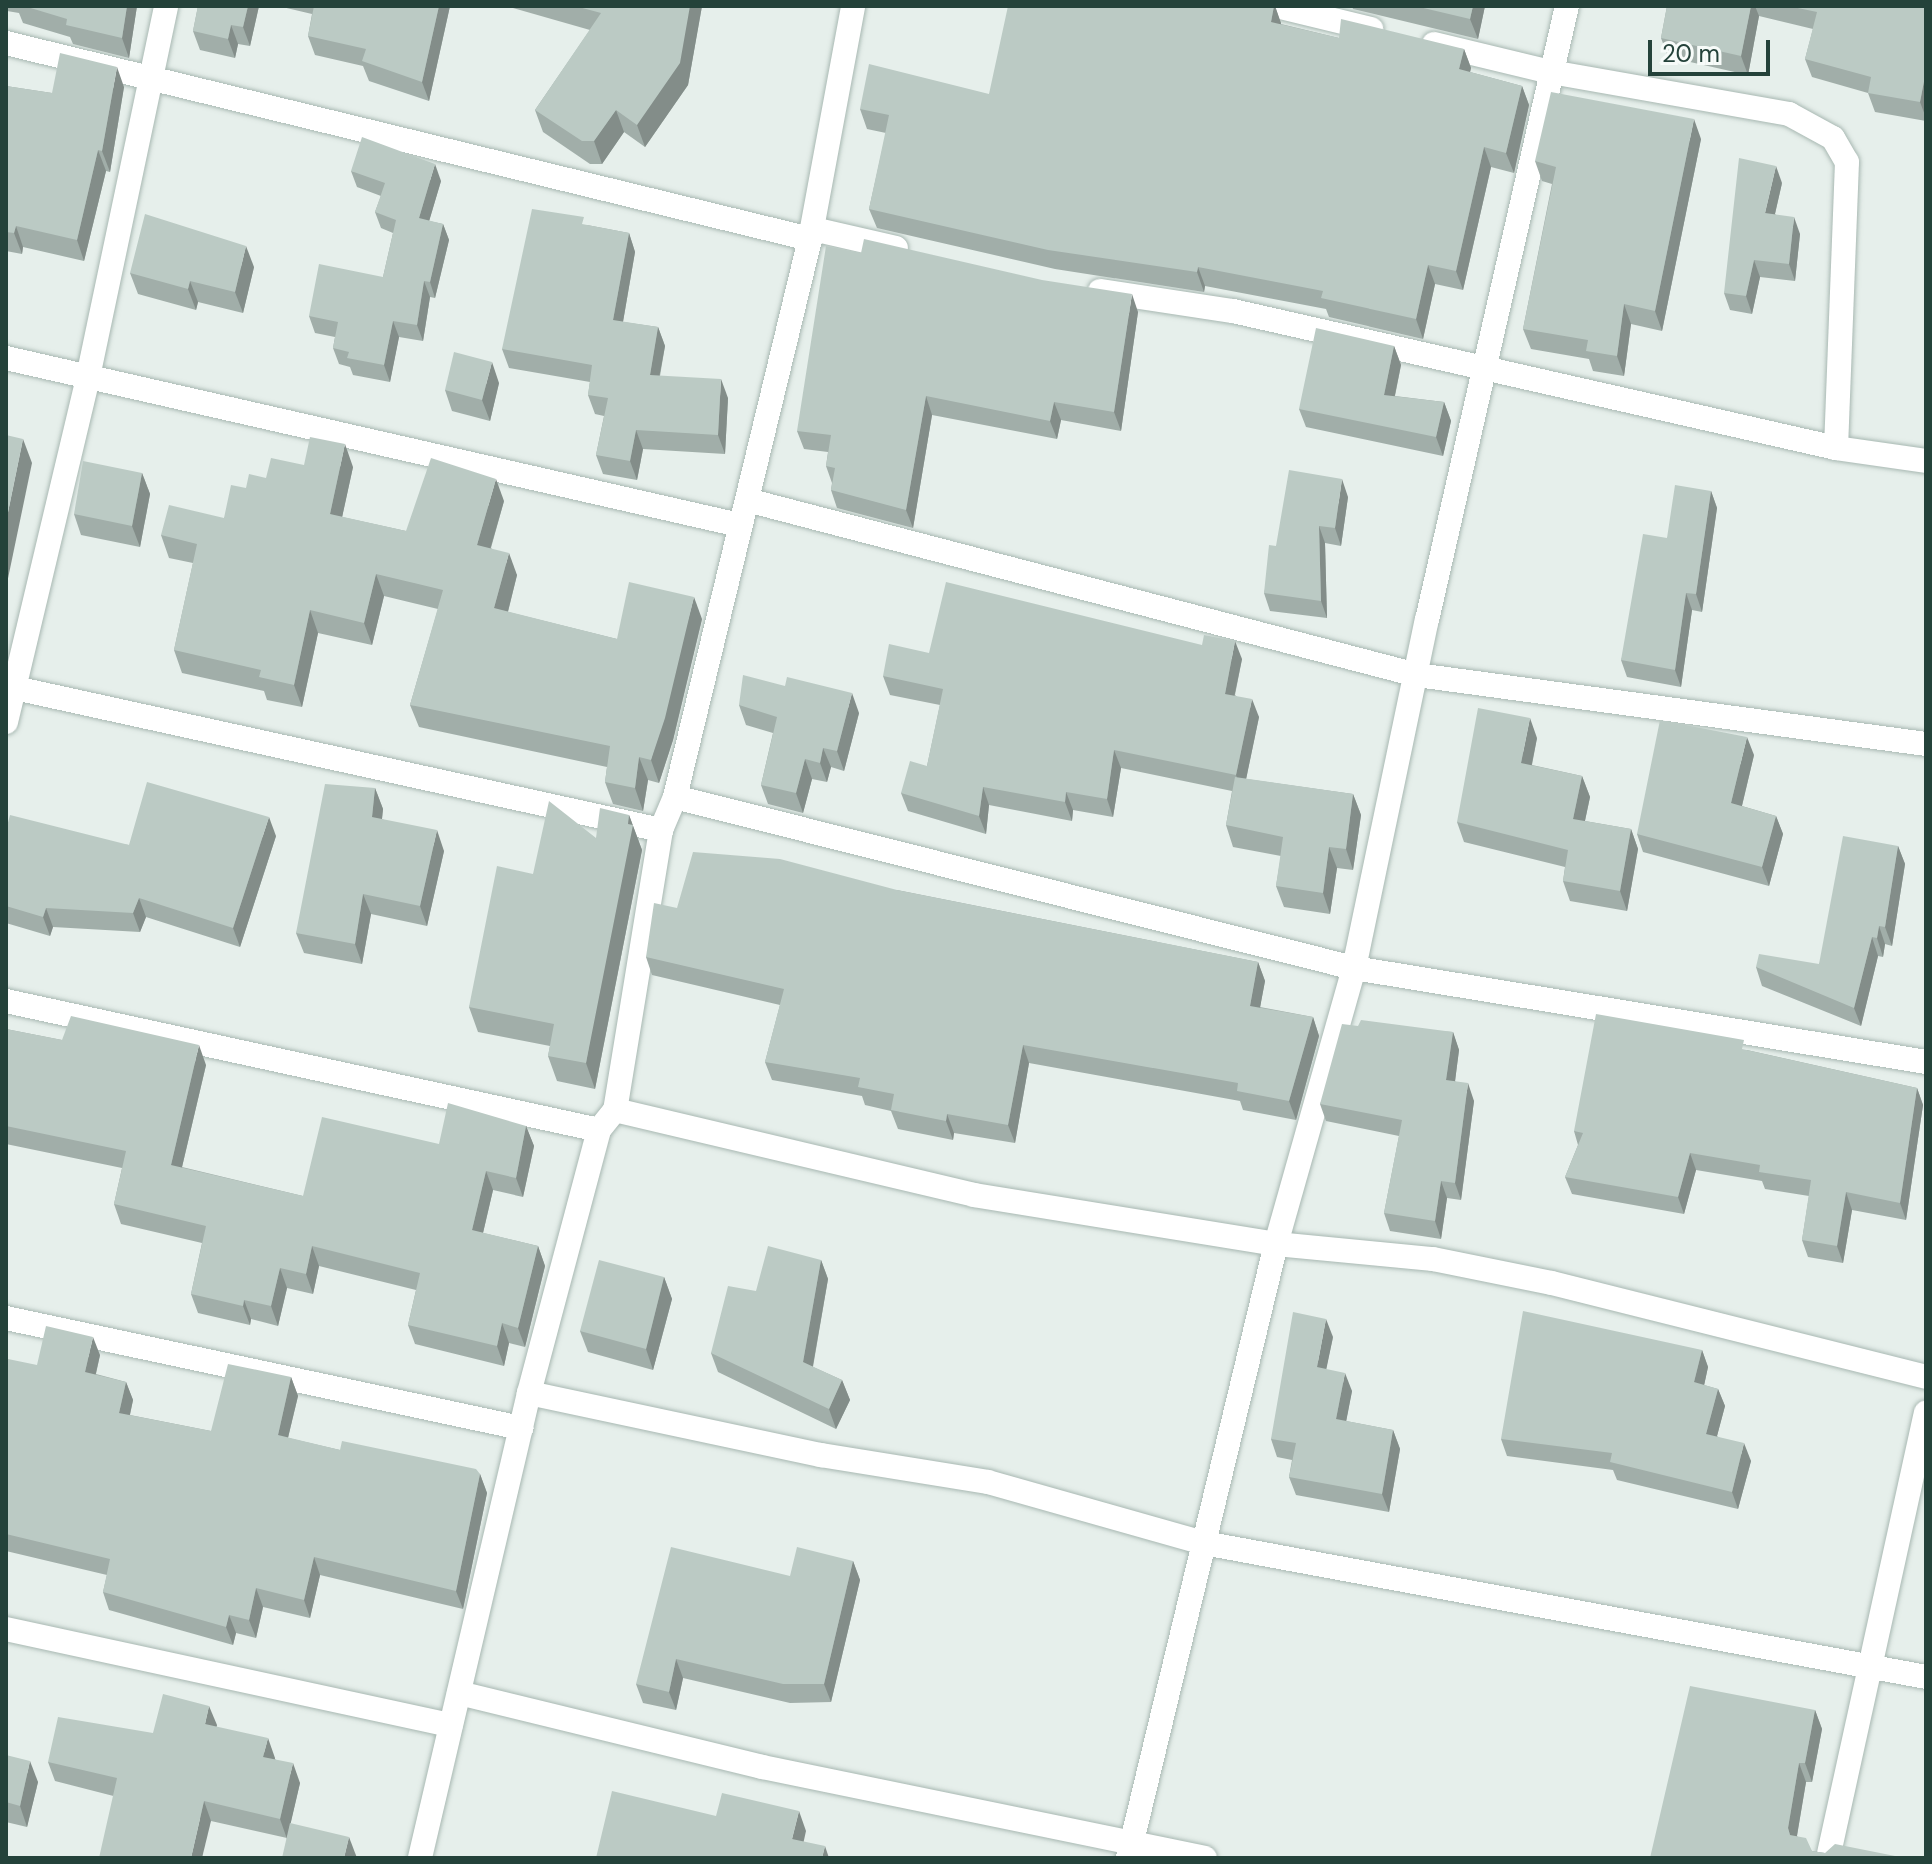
<!DOCTYPE html>
<html>
<head>
<meta charset="utf-8">
<style>
  body { margin:0 }
  #map { position:relative; width:1932px; height:1864px; overflow:hidden; background:#e6efeb; font-family:"DM Sans",sans-serif }
  div>[style] { position:absolute }
  .roads { filter:drop-shadow(0 0 2px #a8b8b2) drop-shadow(0 0 2px #a8b8b2) }
  .minor>* { height:24px; margin:-12px; padding:0 12px; transform-origin:12px; border-radius:12px; background:#fff }
  .wall>* { inset:0; background:#a1aea9 }
  .shaded-wall>* { inset:0; background:#838d89 }
  .building>* { inset:0; background:#bbcac4 }
  span { translate:-50% -50%; white-space:nowrap; text-align:center; line-height:1.15; -webkit-text-stroke:6px #f7fbf9; paint-order:stroke }
  .frame { position:absolute; inset:0; border:8px solid #24423a; pointer-events:none }
  .scale { position:absolute; left:1648px; top:40px; width:122px; height:36px; box-sizing:border-box; border:4px solid #24423a; border-top:0; padding-left:10px; font-size:24px; line-height:28px; white-space:nowrap; color:#24423a; -webkit-text-stroke:6px #f7fbf9; paint-order:stroke }
</style>
</head>
<body>
<div id="map">
  <div class="roads">
    <div class="minor">
      <div style="left:1276px;top:6px;width:98px;rotate:13.6deg"></div>
      <div style="left:6px;top:43px;width:828px;rotate:13.7deg"></div>
      <div style="left:810px;top:239px;width:574px;rotate:103.6deg"></div>
      <div style="left:675px;top:797px;width:36px;rotate:113deg"></div>
      <div style="left:661px;top:830px;width:284px;rotate:99.3deg"></div>
      <div style="left:615px;top:1110px;width:26px;rotate:129deg"></div>
      <div style="left:599px;top:1130px;width:272px;rotate:104.9deg"></div>
      <div style="left:529px;top:1393px;width:478px;rotate:103.2deg"></div>
      <div style="left:1434px;top:44px;width:120px;rotate:13.5deg"></div>
      <div style="left:1551px;top:72px;width:242px;rotate:10deg"></div>
      <div style="left:1789px;top:114px;width:50px;rotate:28.6deg"></div>
      <div style="left:1833px;top:138px;width:28px;rotate:60deg"></div>
      <div style="left:1847px;top:162px;width:286px;rotate:92.2deg"></div>
      <div style="left:813px;top:229px;width:85px;rotate:12.9deg"></div>
      <div style="left:810px;top:239px;width:237px;rotate:-79.5deg"></div>
      <div style="left:1100px;top:291px;width:134px;rotate:8.6deg"></div>
      <div style="left:1233px;top:311px;width:618px;rotate:12.8deg"></div>
      <div style="left:1836px;top:448px;width:91px;rotate:8.2deg"></div>
      <div style="left:6px;top:358px;width:752px;rotate:12.83deg"></div>
      <div style="left:747px;top:500px;width:692px;rotate:14.64deg"></div>
      <div style="left:1417px;top:675px;width:514px;rotate:7.72deg"></div>
      <div style="left:6px;top:686px;width:671px;rotate:12.4deg"></div>
      <div style="left:6px;top:722px;width:355px;rotate:-76.6deg"></div>
      <div style="left:88px;top:377px;width:379px;rotate:-78.1deg"></div>
      <div style="left:675px;top:797px;width:700px;rotate:14.14deg"></div>
      <div style="left:1354px;top:968px;width:580px;rotate:9.33deg"></div>
      <div style="left:6px;top:1001px;width:607px;rotate:12.27deg"></div>
      <div style="left:615px;top:1110px;width:369px;rotate:13.3deg"></div>
      <div style="left:974px;top:1195px;width:306px;rotate:9.2deg"></div>
      <div style="left:1276px;top:1244px;width:158px;rotate:5.5deg"></div>
      <div style="left:1433px;top:1259px;width:121px;rotate:11.4deg"></div>
      <div style="left:1552px;top:1283px;width:386px;rotate:14.1deg"></div>
      <div style="left:6px;top:1318px;width:527px;rotate:12.06deg"></div>
      <div style="left:529px;top:1393px;width:299px;rotate:12deg"></div>
      <div style="left:821px;top:1455px;width:169px;rotate:9.2deg"></div>
      <div style="left:988px;top:1482px;width:224px;rotate:15.8deg"></div>
      <div style="left:1204px;top:1543px;width:734px;rotate:10.51deg"></div>
      <div style="left:6px;top:1629px;width:455px;rotate:12.2deg"></div>
      <div style="left:459px;top:1693px;width:312px;rotate:13.7deg"></div>
      <div style="left:762px;top:1767px;width:452px;rotate:11.6deg"></div>
      <div style="left:1128px;top:1858px;width:632px;rotate:-76.45deg"></div>
      <div style="left:1276px;top:1244px;width:287px;rotate:-74.2deg"></div>
      <div style="left:1354px;top:968px;width:356px;rotate:-78.2deg"></div>
      <div style="left:1427px;top:620px;width:630px;rotate:-77.16deg"></div>
      <div style="left:1828px;top:1858px;width:456px;rotate:-77.6deg"></div>
    </div>
  </div>
  <div class="wall">
    <div style="clip-path:polygon(6px 6px,137px 6px,129px 58px,73px 44px,70px 37px,23px 23px,19px 13px,7px 11px)"></div>
    <div style="clip-path:polygon(198px 6px,259px 6px,250px 46px,238px 44px,235px 58px,200px 50px,193px 31px)"></div>
    <div style="clip-path:polygon(278px 6px,450px 6px,429px 101px,369px 81px,363px 66px,315px 55px,308px 36px,312px 14px)"></div>
    <div style="clip-path:polygon(506px 6px,702px 6px,688px 85px,645px 147px,624px 132px,602px 164px,590px 164px,543px 132px,535px 110px,590px 30px)"></div>
    <div style="clip-path:polygon(1164px 6px,1275px 6px,1281px 24px,1339px 38px,1464px 49px,1471px 68px,1470px 72px,1522px 86px,1529px 105px,1514px 173px,1491px 167px,1463px 290px,1435px 284px,1423px 339px,1329px 317px,1326px 309px,1205px 286px,1204px 292px,1055px 269px,877px 228px,869px 209px,886px 133px,867px 129px,860px 109px,989px 94px,1163px 8px)"></div>
    <div style="clip-path:polygon(1352px 6px,1485px 6px,1478px 39px,1353px 9px)"></div>
    <div style="clip-path:polygon(1667px 6px,1926px 6px,1926px 121px,1875px 112px,1868px 93px,1812px 77px,1805px 59px,1813px 29px,1759px 16px,1748px 75px,1668px 57px,1661px 38px)"></div>
    <div style="clip-path:polygon(6px 86px,52px 93px,124px 87px,110px 172px,106px 171px,84px 261px,23px 247px,22px 254px,6px 251px)"></div>
    <div style="clip-path:polygon(1701px 139px,1662px 331px,1631px 324px,1624px 376px,1593px 371px,1589px 359px,1531px 349px,1523px 329px,1552px 184px,1542px 181px,1535px 161px)"></div>
    <div style="clip-path:polygon(351px 171px,441px 181px,429px 221px,443px 224px,449px 240px,435px 298px,430px 297px,423px 341px,399px 337px,390px 382px,353px 375px,350px 367px,339px 364px,333px 348px,335px 337px,315px 333px,309px 316px,383px 277px,393px 233px,381px 228px,375px 212px,381px 196px,357px 187px)"></div>
    <div style="clip-path:polygon(1782px 183px,1775px 214px,1800px 234px,1795px 281px,1760px 277px,1752px 314px,1730px 310px,1724px 293px)"></div>
    <div style="clip-path:polygon(587px 225px,629px 233px,635px 252px,623px 322px,658px 327px,665px 346px,660px 376px,728px 398px,725px 454px,643px 449px,637px 480px,603px 474px,596px 455px,604px 416px,595px 414px,588px 395px,590px 382px,509px 368px,502px 349px)"></div>
    <div style="clip-path:polygon(254px 267px,243px 313px,198px 302px,196px 310px,138px 294px,130px 273px)"></div>
    <div style="clip-path:polygon(1138px 312px,1121px 431px,1061px 420px,1057px 439px,932px 415px,913px 528px,837px 508px,831px 490px,832px 483px,826px 466px,828px 452px,804px 449px,797px 431px)"></div>
    <div style="clip-path:polygon(1394px 346px,1401px 365px,1395px 396px,1444px 402px,1451px 421px,1443px 456px,1306px 427px,1299px 409px)"></div>
    <div style="clip-path:polygon(499px 383px,490px 421px,452px 411px,445px 390px)"></div>
    <div style="clip-path:polygon(304px 465px,353px 467px,342px 517px,406px 531px,504px 501px,491px 548px,517px 575px,508px 612px,617px 639px,702px 619px,673px 740px,659px 783px,648px 780px,643px 811px,613px 804px,605px 782px,607px 767px,419px 727px,410px 705px,438px 609px,384px 596px,372px 645px,318px 633px,302px 707px,267px 700px,264px 691px,182px 673px,174px 650px,193px 563px,169px 558px,161px 535px,224px 518px,246px 488px,266px 478px)"></div>
    <div style="clip-path:polygon(142px 473px,150px 494px,140px 547px,81px 535px,74px 514px)"></div>
    <div style="clip-path:polygon(1711px 491px,1717px 508px,1702px 612px,1692px 610px,1681px 687px,1627px 677px,1621px 660px,1667px 538px)"></div>
    <div style="clip-path:polygon(1348px 497px,1341px 546px,1325px 543px,1327px 618px,1270px 611px,1264px 593px,1276px 546px)"></div>
    <div style="clip-path:polygon(929px 653px,1242px 659px,1235px 695px,1259px 717px,1246px 779px,1353px 794px,1361px 815px,1353px 870px,1337px 868px,1330px 914px,1284px 907px,1276px 886px,1281px 856px,1233px 847px,1226px 825px,1232px 791px,1121px 768px,1113px 817px,1073px 810px,1072px 821px,989px 805px,986px 834px,908px 811px,901px 793px,927px 766px,940px 705px,890px 695px,883px 676px)"></div>
    <div style="clip-path:polygon(785px 686px,859px 713px,844px 771px,831px 767px,827px 782px,812px 779px,803px 813px,768px 804px,761px 785px,773px 733px,746px 725px,739px 705px)"></div>
    <div style="clip-path:polygon(1537px 738px,1532px 765px,1582px 776px,1590px 797px,1585px 821px,1631px 829px,1638px 849px,1627px 911px,1570px 901px,1563px 881px,1565px 867px,1464px 842px,1457px 822px)"></div>
    <div style="clip-path:polygon(1754px 755px,1742px 806px,1776px 816px,1783px 834px,1769px 886px,1643px 852px,1637px 834px)"></div>
    <div style="clip-path:polygon(375px 788px,383px 809px,382px 819px,444px 851px,427px 926px,371px 914px,362px 964px,304px 953px,296px 933px)"></div>
    <div style="clip-path:polygon(629px 815px,642px 850px,595px 1089px,557px 1081px,548px 1056px,550px 1046px,478px 1032px,469px 1007px,533px 874px,596px 838px)"></div>
    <div style="clip-path:polygon(6px 830px,129px 845px,276px 836px,240px 947px,146px 917px,140px 932px,53px 927px,50px 936px,6px 923px)"></div>
    <div style="clip-path:polygon(1898px 846px,1905px 864px,1892px 946px,1885px 944px,1883px 957px,1878px 956px,1861px 1026px,1762px 986px,1756px 967px,1819px 964px)"></div>
    <div style="clip-path:polygon(897px 890px,1258px 962px,1265px 981px,1260px 1007px,1313px 1017px,1319px 1036px,1296px 1120px,1243px 1110px,1240px 1101px,1029px 1063px,1015px 1143px,954px 1133px,953px 1140px,898px 1129px,891px 1111px,865px 1105px,862px 1096px,772px 1080px,765px 1062px,780px 1005px,652px 975px,646px 957px,677px 908px)"></div>
    <div style="clip-path:polygon(1358px 1026px,1453px 1032px,1459px 1050px,1455px 1081px,1474px 1101px,1461px 1200px,1447px 1198px,1441px 1239px,1390px 1231px,1384px 1213px,1399px 1136px,1326px 1121px,1320px 1104px)"></div>
    <div style="clip-path:polygon(6px 1029px,62px 1040px,206px 1065px,182px 1167px,303px 1196px,439px 1144px,526px 1126px,534px 1146px,523px 1197px,493px 1190px,483px 1233px,538px 1246px,545px 1266px,525px 1347px,509px 1343px,504px 1366px,415px 1344px,408px 1325px,416px 1290px,319px 1266px,313px 1294px,287px 1288px,278px 1326px,251px 1319px,250px 1325px,198px 1313px,191px 1294px,202px 1243px,121px 1224px,114px 1204px,122px 1168px,6px 1144px)"></div>
    <div style="clip-path:polygon(1747px 1050px,1917px 1088px,1923px 1105px,1906px 1220px,1852px 1210px,1843px 1263px,1808px 1257px,1802px 1240px,1809px 1196px,1765px 1189px,1762px 1181px,1696px 1170px,1684px 1214px,1572px 1194px,1565px 1177px,1578px 1145px,1574px 1131px)"></div>
    <div style="clip-path:polygon(821px 1260px,828px 1279px,813px 1367px,842px 1380px,850px 1400px,836px 1429px,718px 1372px,711px 1353px,756px 1291px)"></div>
    <div style="clip-path:polygon(664px 1277px,672px 1299px,653px 1370px,588px 1352px,580px 1331px)"></div>
    <div style="clip-path:polygon(1333px 1337px,1326px 1369px,1352px 1391px,1346px 1421px,1393px 1430px,1400px 1449px,1389px 1512px,1296px 1495px,1289px 1477px,1292px 1460px,1277px 1457px,1271px 1439px)"></div>
    <div style="clip-path:polygon(1702px 1350px,1708px 1367px,1704px 1385px,1718px 1389px,1725px 1406px,1717px 1436px,1751px 1461px,1738px 1509px,1617px 1480px,1613px 1470px,1507px 1456px,1501px 1439px)"></div>
    <div style="clip-path:polygon(100px 1355px,96px 1374px,126px 1382px,133px 1400px,130px 1415px,211px 1431px,291px 1377px,298px 1396px,288px 1438px,340px 1450px,480px 1474px,487px 1493px,463px 1609px,320px 1575px,310px 1618px,263px 1607px,256px 1638px,236px 1633px,233px 1645px,109px 1610px,103px 1592px,107px 1575px,6px 1551px,6px 1369px,37px 1365px)"></div>
    <div style="clip-path:polygon(853px 1561px,860px 1580px,831px 1702px,790px 1703px,683px 1678px,676px 1710px,643px 1703px,636px 1684px,790px 1576px)"></div>
    <div style="clip-path:polygon(1815px 1710px,1822px 1729px,1812px 1782px,1806px 1782px,1797px 1836px,1812px 1851px,1825px 1853px,1650px 1858px)"></div>
    <div style="clip-path:polygon(217px 1725px,216px 1727px,275px 1758px,275px 1759px,300px 1783px,287px 1838px,211px 1821px,55px 1781px,48px 1762px,153px 1733px)"></div>
    <div style="clip-path:polygon(6px 1755px,38px 1782px,27px 1827px,6px 1822px)"></div>
  </div>
  <div class="shaded-wall">
    <div style="clip-path:polygon(127px 6px,137px 6px,129px 58px,122px 38px)"></div>
    <div style="clip-path:polygon(248px 6px,259px 6px,250px 46px,243px 27px)"></div>
    <div style="clip-path:polygon(439px 6px,450px 6px,429px 101px,422px 82px)"></div>
    <div style="clip-path:polygon(690px 6px,702px 6px,688px 85px,645px 147px,637px 125px)"></div>
    <div style="clip-path:polygon(1274px 6px,1275px 6px,1281px 23px,1278px 41px,1271px 22px)"></div>
    <div style="clip-path:polygon(1473px 6px,1485px 6px,1478px 39px,1470px 19px)"></div>
    <div style="clip-path:polygon(1751px 6px,1755px 6px,1759px 16px,1748px 75px,1741px 56px)"></div>
    <div style="clip-path:polygon(231px 25px,238px 44px,235px 58px,228px 39px)"></div>
    <div style="clip-path:polygon(1464px 49px,1471px 68px,1466px 89px,1459px 69px)"></div>
    <div style="clip-path:polygon(117px 67px,124px 87px,110px 172px,102px 151px)"></div>
    <div style="clip-path:polygon(1926px 71px,1926px 118px,1920px 102px)"></div>
    <div style="clip-path:polygon(1522px 86px,1529px 105px,1514px 173px,1506px 153px)"></div>
    <div style="clip-path:polygon(616px 110px,624px 132px,602px 164px,594px 141px)"></div>
    <div style="clip-path:polygon(1694px 119px,1701px 139px,1662px 331px,1655px 311px)"></div>
    <div style="clip-path:polygon(1484px 147px,1491px 167px,1463px 290px,1456px 271px)"></div>
    <div style="clip-path:polygon(98px 150px,106px 171px,84px 261px,77px 240px)"></div>
    <div style="clip-path:polygon(435px 164px,441px 181px,425px 235px,419px 218px)"></div>
    <div style="clip-path:polygon(1776px 166px,1782px 183px,1771px 231px,1765px 213px)"></div>
    <div style="clip-path:polygon(1794px 217px,1800px 234px,1795px 281px,1789px 264px)"></div>
    <div style="clip-path:polygon(443px 224px,449px 240px,435px 298px,430px 282px)"></div>
    <div style="clip-path:polygon(16px 226px,23px 247px,22px 254px,14px 233px)"></div>
    <div style="clip-path:polygon(629px 233px,635px 252px,620px 339px,613px 320px)"></div>
    <div style="clip-path:polygon(246px 246px,254px 267px,243px 313px,235px 292px)"></div>
    <div style="clip-path:polygon(1754px 260px,1760px 277px,1752px 314px,1746px 296px)"></div>
    <div style="clip-path:polygon(1428px 265px,1435px 284px,1423px 339px,1416px 319px)"></div>
    <div style="clip-path:polygon(1198px 267px,1205px 286px,1204px 292px,1197px 272px)"></div>
    <div style="clip-path:polygon(190px 281px,198px 302px,196px 310px,188px 289px)"></div>
    <div style="clip-path:polygon(424px 281px,430px 297px,423px 341px,417px 325px)"></div>
    <div style="clip-path:polygon(1132px 294px,1138px 312px,1121px 431px,1114px 412px)"></div>
    <div style="clip-path:polygon(1624px 304px,1631px 324px,1624px 376px,1617px 356px)"></div>
    <div style="clip-path:polygon(393px 321px,399px 337px,390px 382px,384px 365px)"></div>
    <div style="clip-path:polygon(658px 327px,665px 346px,656px 394px,650px 375px)"></div>
    <div style="clip-path:polygon(1394px 346px,1401px 365px,1391px 414px,1384px 395px)"></div>
    <div style="clip-path:polygon(492px 362px,499px 383px,490px 421px,482px 400px)"></div>
    <div style="clip-path:polygon(721px 379px,728px 398px,725px 454px,718px 435px)"></div>
    <div style="clip-path:polygon(926px 396px,932px 415px,913px 528px,906px 510px)"></div>
    <div style="clip-path:polygon(1054px 402px,1061px 420px,1057px 439px,1050px 421px)"></div>
    <div style="clip-path:polygon(1444px 402px,1451px 421px,1443px 456px,1436px 437px)"></div>
    <div style="clip-path:polygon(636px 430px,643px 449px,637px 480px,630px 461px)"></div>
    <div style="clip-path:polygon(23px 439px,32px 463px,6px 588px,6px 522px)"></div>
    <div style="clip-path:polygon(345px 444px,353px 467px,338px 536px,330px 514px)"></div>
    <div style="clip-path:polygon(142px 473px,150px 494px,140px 547px,132px 526px)"></div>
    <div style="clip-path:polygon(496px 479px,504px 501px,485px 567px,477px 545px)"></div>
    <div style="clip-path:polygon(1342px 479px,1348px 497px,1341px 546px,1335px 528px)"></div>
    <div style="clip-path:polygon(1711px 491px,1717px 508px,1702px 612px,1696px 594px)"></div>
    <div style="clip-path:polygon(1319px 526px,1325px 543px,1327px 618px,1321px 601px)"></div>
    <div style="clip-path:polygon(509px 553px,517px 575px,503px 631px,494px 608px)"></div>
    <div style="clip-path:polygon(376px 574px,384px 596px,372px 645px,364px 623px)"></div>
    <div style="clip-path:polygon(1686px 593px,1692px 610px,1681px 687px,1675px 670px)"></div>
    <div style="clip-path:polygon(694px 597px,702px 619px,673px 740px,659px 783px,651px 760px)"></div>
    <div style="clip-path:polygon(310px 610px,318px 633px,302px 707px,294px 685px)"></div>
    <div style="clip-path:polygon(1235px 641px,1242px 659px,1231px 712px,1225px 694px)"></div>
    <div style="clip-path:polygon(852px 693px,859px 713px,844px 771px,837px 751px)"></div>
    <div style="clip-path:polygon(1252px 699px,1259px 717px,1243px 794px,1236px 775px)"></div>
    <div style="clip-path:polygon(1530px 718px,1537px 738px,1528px 783px,1521px 763px)"></div>
    <div style="clip-path:polygon(1747px 737px,1754px 755px,1738px 822px,1731px 803px)"></div>
    <div style="clip-path:polygon(823px 748px,831px 767px,827px 782px,820px 763px)"></div>
    <div style="clip-path:polygon(1114px 750px,1121px 768px,1113px 817px,1107px 799px)"></div>
    <div style="clip-path:polygon(639px 757px,648px 780px,643px 811px,635px 788px)"></div>
    <div style="clip-path:polygon(805px 759px,812px 779px,803px 813px,796px 793px)"></div>
    <div style="clip-path:polygon(1582px 776px,1590px 797px,1581px 839px,1573px 819px)"></div>
    <div style="clip-path:polygon(983px 787px,989px 805px,986px 834px,979px 816px)"></div>
    <div style="clip-path:polygon(375px 788px,383px 809px,380px 837px,372px 817px)"></div>
    <div style="clip-path:polygon(1066px 792px,1073px 810px,1072px 821px,1065px 802px)"></div>
    <div style="clip-path:polygon(1353px 794px,1361px 815px,1353px 870px,1346px 849px)"></div>
    <div style="clip-path:polygon(629px 815px,642px 850px,595px 1089px,586px 1063px)"></div>
    <div style="clip-path:polygon(1776px 816px,1783px 834px,1769px 886px,1762px 867px)"></div>
    <div style="clip-path:polygon(269px 817px,276px 836px,240px 947px,233px 928px)"></div>
    <div style="clip-path:polygon(1631px 829px,1638px 849px,1627px 911px,1620px 891px)"></div>
    <div style="clip-path:polygon(437px 830px,444px 851px,427px 926px,420px 906px)"></div>
    <div style="clip-path:polygon(1898px 846px,1905px 864px,1892px 946px,1885px 927px)"></div>
    <div style="clip-path:polygon(1329px 847px,1337px 868px,1330px 914px,1323px 893px)"></div>
    <div style="clip-path:polygon(363px 894px,371px 914px,362px 964px,355px 944px)"></div>
    <div style="clip-path:polygon(139px 898px,146px 917px,140px 932px,133px 913px)"></div>
    <div style="clip-path:polygon(46px 908px,53px 927px,50px 936px,43px 917px)"></div>
    <div style="clip-path:polygon(1879px 926px,1885px 944px,1883px 957px,1877px 938px)"></div>
    <div style="clip-path:polygon(1872px 937px,1878px 956px,1861px 1026px,1854px 1008px)"></div>
    <div style="clip-path:polygon(1258px 962px,1265px 981px,1257px 1024px,1250px 1006px)"></div>
    <div style="clip-path:polygon(1313px 1017px,1319px 1036px,1296px 1120px,1289px 1101px)"></div>
    <div style="clip-path:polygon(1453px 1032px,1459px 1050px,1453px 1097px,1446px 1080px)"></div>
    <div style="clip-path:polygon(199px 1045px,206px 1065px,178px 1184px,171px 1165px)"></div>
    <div style="clip-path:polygon(1023px 1045px,1029px 1063px,1015px 1143px,1008px 1125px)"></div>
    <div style="clip-path:polygon(1468px 1083px,1474px 1101px,1461px 1200px,1455px 1183px)"></div>
    <div style="clip-path:polygon(1917px 1088px,1923px 1105px,1906px 1220px,1900px 1203px)"></div>
    <div style="clip-path:polygon(947px 1114px,954px 1133px,953px 1140px,946px 1121px)"></div>
    <div style="clip-path:polygon(526px 1126px,534px 1146px,523px 1197px,516px 1178px)"></div>
    <div style="clip-path:polygon(1690px 1153px,1696px 1170px,1684px 1214px,1678px 1197px)"></div>
    <div style="clip-path:polygon(486px 1171px,493px 1190px,479px 1250px,472px 1230px)"></div>
    <div style="clip-path:polygon(1441px 1181px,1447px 1198px,1441px 1239px,1435px 1221px)"></div>
    <div style="clip-path:polygon(1846px 1192px,1852px 1210px,1843px 1263px,1837px 1246px)"></div>
    <div style="clip-path:polygon(312px 1246px,319px 1266px,313px 1294px,306px 1274px)"></div>
    <div style="clip-path:polygon(538px 1246px,545px 1266px,525px 1347px,518px 1328px)"></div>
    <div style="clip-path:polygon(821px 1260px,828px 1279px,810px 1382px,803px 1362px)"></div>
    <div style="clip-path:polygon(280px 1268px,287px 1288px,278px 1326px,271px 1306px)"></div>
    <div style="clip-path:polygon(664px 1277px,672px 1299px,653px 1370px,646px 1349px)"></div>
    <div style="clip-path:polygon(244px 1300px,251px 1319px,250px 1325px,243px 1306px)"></div>
    <div style="clip-path:polygon(1326px 1319px,1333px 1337px,1323px 1385px,1317px 1367px)"></div>
    <div style="clip-path:polygon(502px 1323px,509px 1343px,504px 1366px,497px 1346px)"></div>
    <div style="clip-path:polygon(93px 1337px,100px 1355px,92px 1390px,85px 1372px)"></div>
    <div style="clip-path:polygon(1702px 1350px,1708px 1367px,1701px 1400px,1694px 1382px)"></div>
    <div style="clip-path:polygon(1345px 1373px,1352px 1391px,1343px 1438px,1336px 1419px)"></div>
    <div style="clip-path:polygon(291px 1377px,298px 1396px,284px 1454px,278px 1435px)"></div>
    <div style="clip-path:polygon(842px 1380px,850px 1400px,836px 1429px,829px 1409px)"></div>
    <div style="clip-path:polygon(126px 1382px,133px 1400px,126px 1432px,119px 1413px)"></div>
    <div style="clip-path:polygon(1718px 1389px,1725px 1406px,1713px 1451px,1706px 1434px)"></div>
    <div style="clip-path:polygon(1393px 1430px,1400px 1449px,1389px 1512px,1382px 1494px)"></div>
    <div style="clip-path:polygon(1744px 1443px,1751px 1461px,1738px 1509px,1732px 1492px)"></div>
    <div style="clip-path:polygon(480px 1474px,487px 1493px,463px 1609px,456px 1591px)"></div>
    <div style="clip-path:polygon(314px 1557px,320px 1575px,310px 1618px,304px 1600px)"></div>
    <div style="clip-path:polygon(853px 1561px,860px 1580px,831px 1702px,824px 1684px)"></div>
    <div style="clip-path:polygon(256px 1588px,263px 1607px,256px 1638px,249px 1620px)"></div>
    <div style="clip-path:polygon(229px 1615px,236px 1633px,233px 1645px,226px 1627px)"></div>
    <div style="clip-path:polygon(676px 1659px,683px 1678px,676px 1710px,669px 1692px)"></div>
    <div style="clip-path:polygon(209px 1706px,217px 1725px,212px 1744px,205px 1724px)"></div>
    <div style="clip-path:polygon(1815px 1710px,1822px 1729px,1812px 1782px,1805px 1763px)"></div>
    <div style="clip-path:polygon(268px 1738px,275px 1758px,270px 1776px,263px 1757px)"></div>
    <div style="clip-path:polygon(30px 1761px,38px 1782px,27px 1827px,20px 1806px)"></div>
    <div style="clip-path:polygon(293px 1763px,300px 1783px,287px 1839px,280px 1819px)"></div>
    <div style="clip-path:polygon(1799px 1763px,1806px 1782px,1795px 1847px,1790px 1835px,1788px 1828px)"></div>
    <div style="clip-path:polygon(204px 1801px,211px 1821px,202px 1858px,191px 1858px)"></div>
    <div style="clip-path:polygon(799px 1811px,806px 1831px,800px 1858px,792px 1839px)"></div>
    <div style="clip-path:polygon(349px 1837px,357px 1858px,344px 1858px)"></div>
    <div style="clip-path:polygon(825px 1846px,829px 1858px,822px 1858px)"></div>
  </div>
  <div class="building">
    <div style="clip-path:polygon(24px 6px,127px 6px,122px 38px,66px 25px,67px 19px)"></div>
    <div style="clip-path:polygon(198px 6px,248px 6px,243px 27px,231px 25px,228px 39px,193px 31px)"></div>
    <div style="clip-path:polygon(314px 6px,439px 6px,422px 82px,362px 61px,366px 49px,308px 36px)"></div>
    <div style="clip-path:polygon(575px 6px,690px 6px,680px 63px,637px 125px,616px 110px,594px 141px,582px 141px,535px 110px,601px 13px)"></div>
    <div style="clip-path:polygon(1008px 6px,1156px 6px,1163px 8px,1164px 6px,1274px 6px,1271px 22px,1339px 38px,1341px 19px,1464px 49px,1459px 69px,1522px 86px,1506px 153px,1484px 147px,1456px 271px,1428px 265px,1416px 319px,1321px 298px,1323px 291px,1198px 267px,1197px 272px,1048px 250px,869px 209px,889px 115px,860px 109px,869px 64px,989px 94px)"></div>
    <div style="clip-path:polygon(1415px 6px,1473px 6px,1470px 19px)"></div>
    <div style="clip-path:polygon(1667px 6px,1751px 6px,1741px 56px,1661px 38px)"></div>
    <div style="clip-path:polygon(1788px 6px,1926px 6px,1926px 71px,1920px 102px,1868px 93px,1871px 77px,1805px 59px,1817px 12px)"></div>
    <div style="clip-path:polygon(60px 53px,117px 67px,102px 151px,98px 150px,77px 240px,16px 226px,14px 233px,6px 232px,6px 86px,52px 93px)"></div>
    <div style="clip-path:polygon(1551px 92px,1694px 119px,1655px 311px,1624px 304px,1617px 356px,1586px 351px,1588px 340px,1523px 329px,1556px 167px,1535px 161px)"></div>
    <div style="clip-path:polygon(362px 137px,435px 164px,419px 218px,443px 224px,430px 282px,424px 281px,417px 325px,393px 321px,384px 365px,347px 358px,349px 352px,333px 348px,338px 322px,309px 316px,319px 264px,383px 277px,396px 220px,375px 212px,385px 183px,351px 171px)"></div>
    <div style="clip-path:polygon(1739px 158px,1776px 166px,1765px 213px,1794px 217px,1789px 264px,1754px 260px,1746px 296px,1724px 293px)"></div>
    <div style="clip-path:polygon(532px 209px,584px 217px,582px 224px,629px 233px,613px 320px,658px 327px,650px 375px,721px 379px,718px 435px,636px 430px,630px 461px,596px 455px,608px 398px,588px 395px,592px 365px,502px 349px)"></div>
    <div style="clip-path:polygon(145px 214px,246px 246px,235px 292px,190px 281px,188px 289px,130px 273px)"></div>
    <div style="clip-path:polygon(864px 239px,1042px 280px,1132px 294px,1114px 412px,1054px 402px,1050px 421px,926px 396px,906px 510px,831px 490px,835px 468px,826px 466px,831px 435px,797px 431px,826px 246px,861px 253px)"></div>
    <div style="clip-path:polygon(1316px 328px,1394px 346px,1384px 395px,1444px 402px,1436px 437px,1299px 409px)"></div>
    <div style="clip-path:polygon(454px 352px,492px 362px,482px 400px,445px 390px)"></div>
    <div style="clip-path:polygon(6px 435px,23px 439px,6px 522px)"></div>
    <div style="clip-path:polygon(310px 437px,345px 444px,330px 514px,406px 531px,431px 458px,496px 479px,477px 545px,509px 553px,494px 608px,617px 639px,629px 582px,694px 597px,665px 718px,651px 760px,639px 757px,635px 788px,605px 782px,610px 746px,410px 705px,443px 590px,376px 574px,364px 623px,310px 610px,294px 685px,259px 677px,261px 670px,174px 650px,197px 544px,161px 535px,169px 505px,224px 518px,231px 485px,246px 488px,249px 474px,266px 478px,271px 458px,304px 465px)"></div>
    <div style="clip-path:polygon(83px 461px,142px 473px,132px 526px,74px 514px)"></div>
    <div style="clip-path:polygon(1289px 470px,1342px 479px,1335px 528px,1319px 526px,1321px 601px,1264px 593px,1269px 545px,1276px 546px)"></div>
    <div style="clip-path:polygon(1675px 485px,1711px 491px,1696px 594px,1686px 593px,1675px 670px,1621px 660px,1643px 534px,1667px 538px)"></div>
    <div style="clip-path:polygon(946px 582px,1202px 645px,1204px 635px,1235px 641px,1225px 694px,1252px 699px,1236px 775px,1114px 750px,1107px 799px,1066px 792px,1065px 802px,983px 787px,979px 816px,901px 793px,910px 761px,927px 766px,943px 689px,883px 676px,889px 644px,929px 653px)"></div>
    <div style="clip-path:polygon(743px 675px,785px 686px,787px 677px,852px 693px,837px 751px,823px 748px,820px 763px,805px 759px,796px 793px,761px 785px,777px 717px,739px 705px)"></div>
    <div style="clip-path:polygon(1478px 708px,1530px 718px,1521px 763px,1582px 776px,1573px 819px,1631px 829px,1620px 891px,1563px 881px,1568px 850px,1457px 822px)"></div>
    <div style="clip-path:polygon(1660px 720px,1747px 737px,1731px 803px,1776px 816px,1762px 867px,1637px 834px)"></div>
    <div style="clip-path:polygon(1235px 777px,1353px 794px,1346px 849px,1329px 847px,1323px 893px,1276px 886px,1283px 837px,1226px 825px)"></div>
    <div style="clip-path:polygon(147px 782px,269px 817px,233px 928px,139px 898px,133px 913px,46px 908px,43px 917px,6px 906px,6px 830px,10px 815px,129px 845px)"></div>
    <div style="clip-path:polygon(325px 784px,375px 788px,372px 817px,437px 830px,420px 906px,363px 894px,355px 944px,296px 933px)"></div>
    <div style="clip-path:polygon(549px 801px,596px 838px,600px 808px,629px 815px,628px 824px,633px 825px,586px 1063px,548px 1056px,554px 1024px,469px 1007px,497px 866px,533px 874px)"></div>
    <div style="clip-path:polygon(1843px 836px,1898px 846px,1885px 927px,1879px 926px,1877px 938px,1872px 937px,1854px 1008px,1756px 967px,1759px 954px,1819px 964px)"></div>
    <div style="clip-path:polygon(693px 852px,780px 859px,897px 890px,1258px 962px,1250px 1006px,1313px 1017px,1289px 1101px,1237px 1091px,1238px 1083px,1023px 1045px,1008px 1125px,947px 1114px,946px 1121px,891px 1110px,894px 1094px,858px 1087px,860px 1078px,765px 1062px,784px 989px,646px 957px,654px 903px,677px 908px)"></div>
    <div style="clip-path:polygon(1596px 1014px,1744px 1040px,1742px 1049px,1917px 1088px,1900px 1203px,1846px 1192px,1837px 1246px,1802px 1240px,1811px 1180px,1759px 1172px,1760px 1165px,1690px 1153px,1678px 1197px,1565px 1177px,1583px 1133px,1574px 1131px)"></div>
    <div style="clip-path:polygon(71px 1016px,199px 1045px,171px 1165px,303px 1196px,322px 1117px,439px 1144px,448px 1103px,526px 1126px,516px 1178px,486px 1171px,472px 1230px,538px 1246px,518px 1328px,502px 1323px,497px 1346px,408px 1325px,420px 1273px,312px 1246px,306px 1274px,280px 1268px,271px 1306px,244px 1300px,243px 1306px,191px 1294px,206px 1226px,114px 1204px,126px 1151px,6px 1126px,6px 1029px,62px 1040px)"></div>
    <div style="clip-path:polygon(1361px 1020px,1453px 1032px,1446px 1080px,1468px 1083px,1455px 1183px,1441px 1181px,1435px 1221px,1384px 1213px,1402px 1120px,1320px 1104px,1342px 1024px,1358px 1026px)"></div>
    <div style="clip-path:polygon(768px 1246px,821px 1260px,803px 1362px,842px 1380px,829px 1409px,711px 1353px,728px 1286px,756px 1291px)"></div>
    <div style="clip-path:polygon(599px 1260px,664px 1277px,646px 1349px,580px 1331px)"></div>
    <div style="clip-path:polygon(1523px 1311px,1702px 1350px,1694px 1382px,1718px 1389px,1706px 1434px,1744px 1443px,1732px 1492px,1610px 1462px,1612px 1453px,1501px 1439px)"></div>
    <div style="clip-path:polygon(1293px 1312px,1326px 1319px,1317px 1367px,1345px 1373px,1336px 1419px,1393px 1430px,1382px 1494px,1289px 1477px,1296px 1443px,1271px 1439px)"></div>
    <div style="clip-path:polygon(46px 1326px,93px 1337px,85px 1372px,126px 1382px,119px 1413px,211px 1431px,228px 1364px,291px 1377px,278px 1435px,340px 1450px,342px 1441px,476px 1469px,480px 1474px,456px 1591px,314px 1557px,304px 1600px,256px 1588px,249px 1620px,229px 1615px,226px 1627px,103px 1592px,110px 1559px,6px 1534px,6px 1369px,8px 1359px,37px 1365px)"></div>
    <div style="clip-path:polygon(671px 1547px,790px 1576px,797px 1547px,853px 1561px,824px 1684px,783px 1684px,676px 1659px,669px 1692px,636px 1684px)"></div>
    <div style="clip-path:polygon(1690px 1686px,1815px 1710px,1805px 1763px,1799px 1763px,1788px 1828px,1790px 1835px,1806px 1838px,1812px 1851px,1825px 1853px,1835px 1844px,1905px 1858px,1650px 1858px)"></div>
    <div style="clip-path:polygon(163px 1694px,209px 1706px,205px 1724px,268px 1738px,263px 1757px,293px 1763px,280px 1819px,204px 1801px,191px 1858px,99px 1858px,117px 1778px,48px 1762px,58px 1717px,153px 1733px)"></div>
    <div style="clip-path:polygon(6px 1755px,30px 1761px,20px 1806px,6px 1802px)"></div>
    <div style="clip-path:polygon(612px 1791px,716px 1816px,722px 1793px,799px 1811px,792px 1839px,825px 1846px,822px 1858px,596px 1858px)"></div>
    <div style="clip-path:polygon(290px 1823px,349px 1837px,344px 1858px,282px 1858px)"></div>
  </div>
  <div class="frame"></div>
  <div class="scale">20 m</div>
</div>
</body>
</html>
